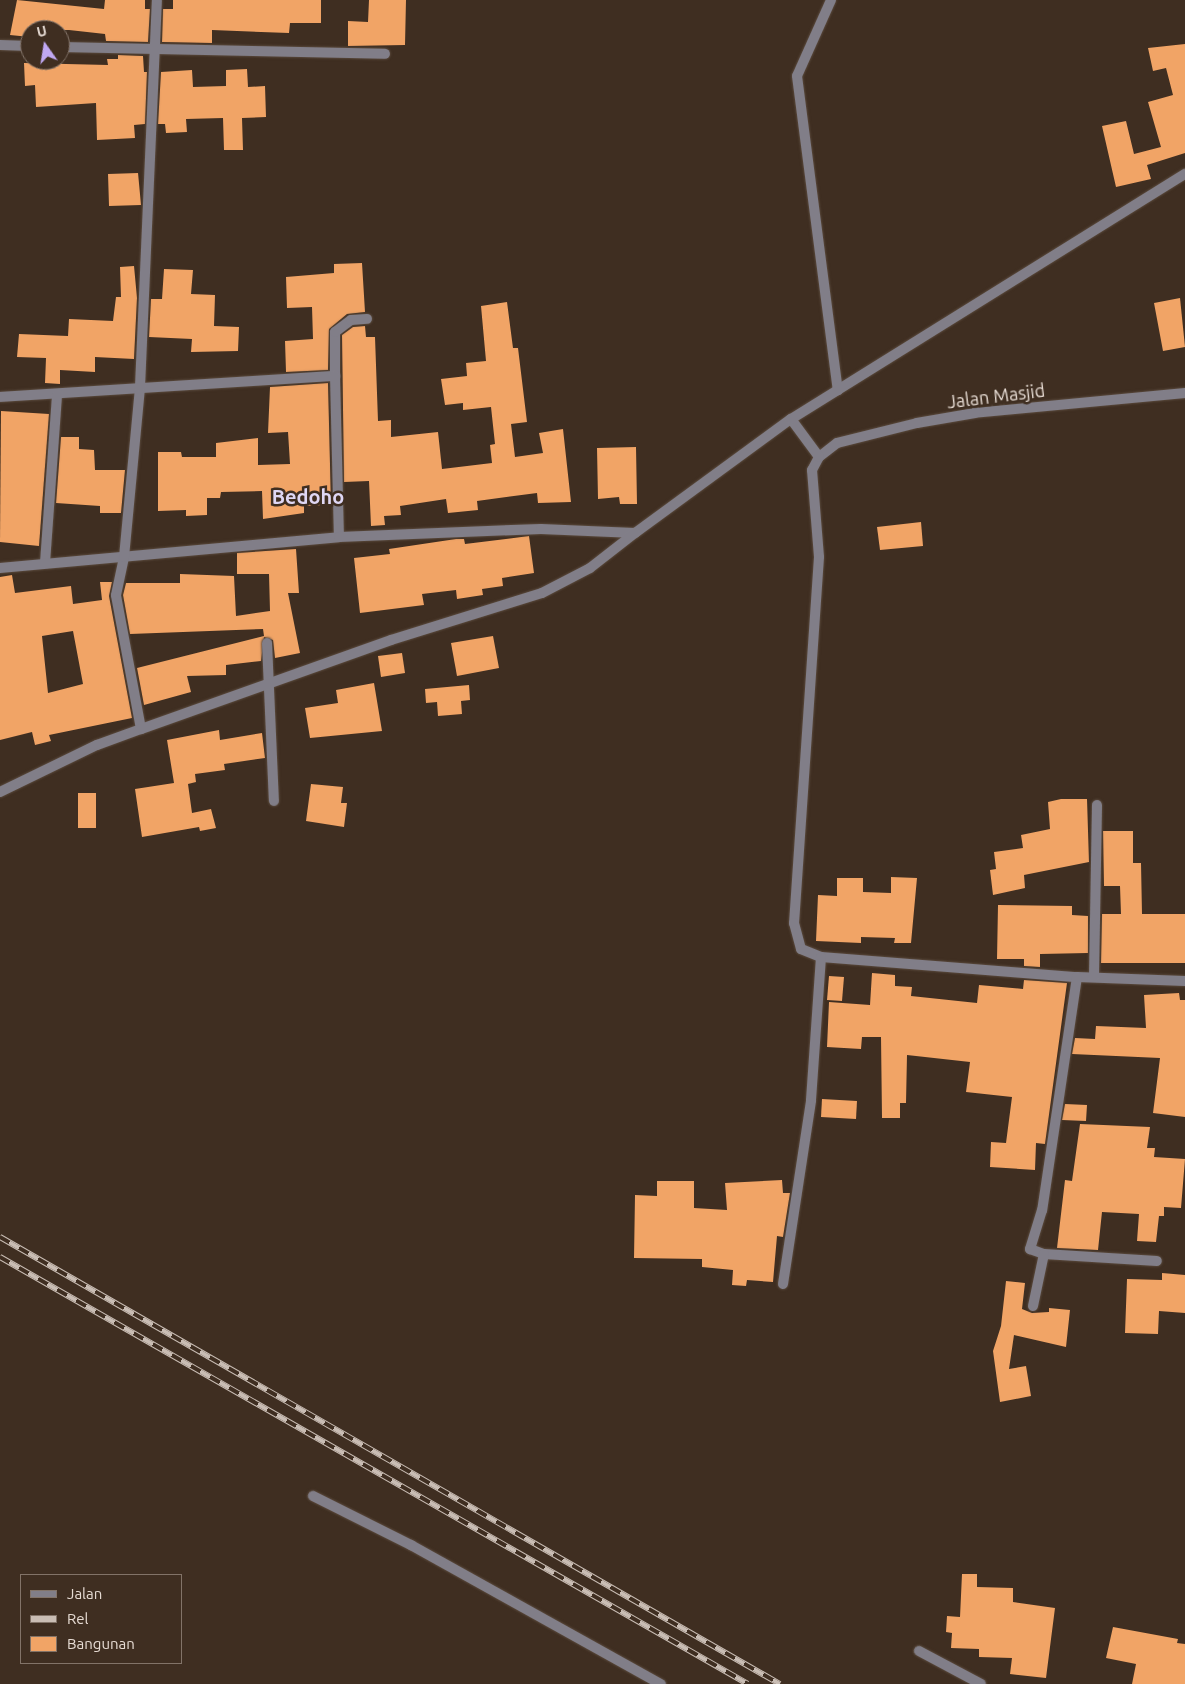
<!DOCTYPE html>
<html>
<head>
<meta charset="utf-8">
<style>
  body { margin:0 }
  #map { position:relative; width:1185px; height:1684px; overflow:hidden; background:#3f2e21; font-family:Ubuntu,sans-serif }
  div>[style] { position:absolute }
  .building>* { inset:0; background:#f1a466 }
  .roads { filter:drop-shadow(0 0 1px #5a4a3d) drop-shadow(0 0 1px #5a4a3d) }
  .minor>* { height:10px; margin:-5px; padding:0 5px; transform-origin:5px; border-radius:5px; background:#817e88 }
  .rail>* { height:5.5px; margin-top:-2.75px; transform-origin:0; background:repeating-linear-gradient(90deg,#3f2e21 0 11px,#c9bdb4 0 22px); box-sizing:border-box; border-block:1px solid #c9bdb4 }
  span { translate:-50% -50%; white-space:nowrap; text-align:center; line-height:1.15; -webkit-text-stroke:5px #3f2e21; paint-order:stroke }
  .street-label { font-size:18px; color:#e6dbd3 }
  .quarter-label { font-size:20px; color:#dfd7f4; font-weight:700 }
  .legend { position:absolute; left:20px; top:1574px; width:162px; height:90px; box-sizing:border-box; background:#3f2e21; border:1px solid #827368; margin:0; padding:6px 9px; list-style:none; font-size:15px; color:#e6dbd3 }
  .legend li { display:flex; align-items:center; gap:10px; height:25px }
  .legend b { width:25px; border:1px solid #827368 }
  .north { position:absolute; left:20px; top:20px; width:50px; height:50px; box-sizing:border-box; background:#3f2e21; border:1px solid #827368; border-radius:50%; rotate:347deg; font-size:14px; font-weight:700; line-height:20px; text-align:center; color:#e6dbd3 }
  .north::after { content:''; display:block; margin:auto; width:18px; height:22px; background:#c0a8f3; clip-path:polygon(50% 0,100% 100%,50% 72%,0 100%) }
</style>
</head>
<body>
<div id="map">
  <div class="building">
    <div style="clip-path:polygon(17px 0,104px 9px,105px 0,145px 0,145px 9px,150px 9px,148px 42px,106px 41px,105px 34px,69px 30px,30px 30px,30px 37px,10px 35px)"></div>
    <div style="clip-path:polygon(173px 0,321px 0,321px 23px,290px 23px,289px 33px,212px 30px,212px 43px,162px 42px,163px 9px,173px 9px)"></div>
    <div style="clip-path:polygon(369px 0,406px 0,405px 45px,348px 46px,348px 21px,368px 22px)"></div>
    <div style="clip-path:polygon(1185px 44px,1185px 153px,1147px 165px,1151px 179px,1116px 187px,1102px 126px,1126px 121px,1134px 154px,1161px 147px,1148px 102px,1173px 95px,1166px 68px,1153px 71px,1148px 48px)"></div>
    <div style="clip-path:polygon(118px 55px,143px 56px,144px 72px,147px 72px,145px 124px,134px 125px,135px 138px,97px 140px,96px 103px,36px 107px,35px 85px,25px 86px,24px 63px,108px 65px,107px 59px,118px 59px)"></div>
    <div style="clip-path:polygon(247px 69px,248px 87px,265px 86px,266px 117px,242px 118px,243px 150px,224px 150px,223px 118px,186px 119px,187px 132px,166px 133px,165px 124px,158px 124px,161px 72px,192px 70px,193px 87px,226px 86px,226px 70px)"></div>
    <div style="clip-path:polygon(138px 173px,141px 205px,109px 206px,108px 174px)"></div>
    <div style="clip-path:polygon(362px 263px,365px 312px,347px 314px,329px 329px,328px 370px,286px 372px,285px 341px,313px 339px,312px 307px,287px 308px,286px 277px,334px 273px,334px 264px)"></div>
    <div style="clip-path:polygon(134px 266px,137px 298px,134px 359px,95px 357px,95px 372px,60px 370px,60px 384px,45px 383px,46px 358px,17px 357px,19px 334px,68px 336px,69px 319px,113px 321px,116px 297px,121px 297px,120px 267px)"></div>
    <div style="clip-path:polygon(164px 269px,193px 270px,191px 294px,215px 295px,214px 326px,239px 327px,238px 351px,191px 352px,192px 339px,149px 337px,151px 299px,162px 299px)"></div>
    <div style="clip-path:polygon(1180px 298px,1185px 347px,1163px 351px,1154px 303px)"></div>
    <div style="clip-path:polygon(507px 302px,513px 348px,518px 348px,527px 422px,511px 424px,515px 457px,543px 453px,539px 433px,563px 429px,571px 502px,538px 503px,537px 493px,477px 501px,478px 510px,448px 513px,446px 499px,400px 506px,401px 515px,384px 516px,385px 525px,371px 526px,369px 481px,344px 482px,342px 335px,353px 327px,365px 326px,366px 337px,375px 337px,378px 421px,391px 420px,391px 437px,438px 432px,442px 469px,492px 463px,490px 445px,495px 444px,491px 407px,463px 410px,463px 403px,445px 405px,441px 379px,467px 376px,466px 363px,486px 361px,481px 306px)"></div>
    <div style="clip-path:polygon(328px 383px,331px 505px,304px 506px,304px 513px,263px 519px,262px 491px,221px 492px,220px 498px,207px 498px,207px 515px,186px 516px,186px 510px,158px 511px,158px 452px,181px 452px,182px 457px,216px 457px,216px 443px,258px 438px,258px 465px,290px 464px,288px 432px,268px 433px,270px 387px)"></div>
    <div style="clip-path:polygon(1px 411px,49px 414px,39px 546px,0 542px)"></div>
    <div style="clip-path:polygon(61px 437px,79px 437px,79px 449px,94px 450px,95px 470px,125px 470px,121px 513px,100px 513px,100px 506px,56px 503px)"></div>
    <div style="clip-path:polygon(636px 447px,637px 504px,620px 504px,619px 497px,598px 499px,597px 448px)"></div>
    <div style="clip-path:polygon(921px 522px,923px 546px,880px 550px,877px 527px)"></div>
    <div style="clip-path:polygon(529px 536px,534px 573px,502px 578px,503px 586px,482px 589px,483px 595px,457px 599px,456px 590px,422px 594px,424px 605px,360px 613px,354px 558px,390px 554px,389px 549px,456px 539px,464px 539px,465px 544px)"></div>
    <div style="clip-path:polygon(296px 549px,299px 593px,288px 593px,300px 653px,275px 658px,273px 640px,264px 637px,261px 661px,226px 665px,226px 675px,187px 676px,191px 692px,144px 705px,137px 668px,264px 636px,263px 629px,130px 634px,123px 595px,126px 583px,180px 583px,180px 574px,234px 576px,236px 616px,270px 611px,269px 574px,237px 574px,237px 553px)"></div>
    <div style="clip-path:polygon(evenodd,12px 575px,15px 593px,71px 586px,73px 604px,102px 600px,100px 582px,112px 582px,109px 596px,132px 718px,49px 735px,51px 741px,35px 745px,32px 732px,0 740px,0 577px,12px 575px,73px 631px,83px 684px,48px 693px,42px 636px,73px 631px)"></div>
    <div style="clip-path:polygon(493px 636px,499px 668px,457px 676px,451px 643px)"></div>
    <div style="clip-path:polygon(402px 653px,405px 673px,381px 677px,378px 656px)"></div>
    <div style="clip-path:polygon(374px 683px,382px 731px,310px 738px,305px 708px,338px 703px,336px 690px)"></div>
    <div style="clip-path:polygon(469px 685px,470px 700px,461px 701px,462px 714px,438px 716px,437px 702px,426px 703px,425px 689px)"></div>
    <div style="clip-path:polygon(219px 730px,220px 740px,262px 733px,265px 758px,224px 764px,225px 770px,195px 774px,196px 782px,188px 784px,192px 813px,211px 809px,216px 828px,200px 831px,199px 827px,142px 837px,135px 789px,174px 783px,167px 740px)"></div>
    <div style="clip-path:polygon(311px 784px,343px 787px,341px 803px,347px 803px,344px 827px,306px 821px)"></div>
    <div style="clip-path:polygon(78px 793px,96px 793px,96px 828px,78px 828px)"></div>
    <div style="clip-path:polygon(1061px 799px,1087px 799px,1089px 862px,1024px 875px,1025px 888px,993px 895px,990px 870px,996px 869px,994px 852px,1023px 848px,1021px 835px,1050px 829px,1048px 802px)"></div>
    <div style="clip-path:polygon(1103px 831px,1133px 831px,1133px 863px,1141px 863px,1142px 914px,1185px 914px,1185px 963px,1101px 963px,1102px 914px,1121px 914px,1120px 886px,1104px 886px)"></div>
    <div style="clip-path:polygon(891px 877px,917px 878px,911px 943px,894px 943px,895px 938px,861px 937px,861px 943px,816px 941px,818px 895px,837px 896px,837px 878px,863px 878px,863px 892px,891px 893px)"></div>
    <div style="clip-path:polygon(998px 905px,1072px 906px,1072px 915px,1088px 916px,1088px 953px,1040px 954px,1040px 967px,1024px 966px,1024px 959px,997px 959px)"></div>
    <div style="clip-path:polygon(872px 973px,895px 975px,895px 986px,912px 987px,911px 996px,977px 1003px,979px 985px,1023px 989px,1024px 980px,1067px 983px,1045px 1144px,1036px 1143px,1035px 1170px,990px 1167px,991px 1142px,1006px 1143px,1012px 1097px,966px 1092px,970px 1062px,907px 1055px,906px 1103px,900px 1103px,900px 1118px,882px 1118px,881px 1037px,862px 1037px,861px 1049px,827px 1047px,829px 1002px,870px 1005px)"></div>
    <div style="clip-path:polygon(829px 976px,844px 977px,842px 1001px,827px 1000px)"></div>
    <div style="clip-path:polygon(1179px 993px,1180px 1000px,1185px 1000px,1185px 1117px,1153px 1113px,1160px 1058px,1072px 1054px,1075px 1038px,1095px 1039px,1096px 1026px,1146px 1028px,1144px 995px)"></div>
    <div style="clip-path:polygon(822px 1099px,857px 1101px,856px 1119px,821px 1117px)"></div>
    <div style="clip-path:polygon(1065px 1104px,1087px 1105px,1086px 1121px,1062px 1120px)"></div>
    <div style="clip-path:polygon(1080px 1124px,1150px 1127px,1147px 1148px,1155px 1148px,1154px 1157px,1185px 1159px,1181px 1208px,1164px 1207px,1164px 1216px,1159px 1216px,1156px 1242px,1137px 1241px,1139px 1214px,1102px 1212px,1098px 1250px,1057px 1248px,1065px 1180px,1072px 1181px)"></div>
    <div style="clip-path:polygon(782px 1180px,783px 1193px,790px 1193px,783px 1237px,777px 1236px,773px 1282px,747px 1280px,746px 1286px,732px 1285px,733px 1270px,702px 1267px,702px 1259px,634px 1258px,635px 1195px,657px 1196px,657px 1181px,694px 1181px,694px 1208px,727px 1210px,725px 1183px)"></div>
    <div style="clip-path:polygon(1162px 1273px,1185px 1275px,1185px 1313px,1159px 1311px,1158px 1334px,1125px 1333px,1127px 1279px,1162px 1280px)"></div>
    <div style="clip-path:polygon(1006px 1281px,1025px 1283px,1022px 1309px,1032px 1313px,1049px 1312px,1049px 1308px,1070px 1310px,1066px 1347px,1014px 1335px,1009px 1369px,1026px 1366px,1031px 1396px,1000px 1402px,993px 1351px,1001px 1326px)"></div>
    <div style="clip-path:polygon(962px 1574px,977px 1574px,977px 1587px,1013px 1588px,1013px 1602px,1055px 1608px,1046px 1678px,1010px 1674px,1012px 1658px,979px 1657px,979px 1649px,951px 1648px,952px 1633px,946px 1632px,947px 1616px,960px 1617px)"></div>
    <div style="clip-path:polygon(1113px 1627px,1178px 1639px,1177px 1643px,1185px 1644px,1185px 1684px,1132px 1684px,1136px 1664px,1106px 1658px)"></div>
  </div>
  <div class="roads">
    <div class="minor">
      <div style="left:831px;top:0;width:83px;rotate:114.1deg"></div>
      <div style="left:797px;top:76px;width:317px;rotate:82.6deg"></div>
      <div style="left:0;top:45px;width:30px;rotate:2deg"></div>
      <div style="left:60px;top:47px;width:325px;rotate:1.2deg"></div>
      <div style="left:335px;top:376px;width:44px;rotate:-90deg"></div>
      <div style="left:335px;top:332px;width:20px;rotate:-37deg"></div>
      <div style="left:351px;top:320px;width:16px;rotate:-4deg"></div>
      <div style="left:1185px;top:393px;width:211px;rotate:174.6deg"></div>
      <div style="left:975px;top:413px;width:59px;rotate:170.2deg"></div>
      <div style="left:917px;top:423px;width:82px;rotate:166deg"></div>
      <div style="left:837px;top:443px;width:23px;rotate:142deg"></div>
      <div style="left:819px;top:457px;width:15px;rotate:118deg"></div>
      <div style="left:812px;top:470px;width:87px;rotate:85.4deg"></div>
      <div style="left:819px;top:557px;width:367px;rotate:93.9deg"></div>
      <div style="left:794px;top:923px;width:27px;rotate:75deg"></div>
      <div style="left:801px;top:949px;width:22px;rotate:22deg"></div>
      <div style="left:821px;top:957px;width:257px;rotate:4.5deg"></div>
      <div style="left:1077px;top:977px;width:108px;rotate:2.1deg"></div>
      <div style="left:0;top:397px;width:336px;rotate:-3.6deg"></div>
      <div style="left:335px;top:376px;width:161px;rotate:88.6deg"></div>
      <div style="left:791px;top:419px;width:47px;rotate:53.6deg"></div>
      <div style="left:45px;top:563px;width:169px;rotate:-85.9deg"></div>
      <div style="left:0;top:568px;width:340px;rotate:-5.2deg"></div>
      <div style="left:339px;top:537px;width:202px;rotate:-2.3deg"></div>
      <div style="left:541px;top:529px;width:94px;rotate:2.4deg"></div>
      <div style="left:635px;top:533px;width:193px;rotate:-36.2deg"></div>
      <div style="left:791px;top:419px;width:464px;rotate:-31.9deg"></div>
      <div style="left:267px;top:643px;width:158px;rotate:87.5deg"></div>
      <div style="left:141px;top:729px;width:136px;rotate:-100.6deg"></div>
      <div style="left:116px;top:595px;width:39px;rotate:-78deg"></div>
      <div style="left:124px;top:557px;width:171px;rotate:-84.6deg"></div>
      <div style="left:140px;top:387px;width:387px;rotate:-87.5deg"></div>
      <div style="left:0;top:792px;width:108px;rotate:-25.9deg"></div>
      <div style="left:97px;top:745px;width:47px;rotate:-20deg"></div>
      <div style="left:141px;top:729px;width:265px;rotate:-19.6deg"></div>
      <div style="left:391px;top:640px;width:158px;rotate:-17.3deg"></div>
      <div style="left:542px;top:593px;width:54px;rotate:-27.5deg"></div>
      <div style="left:590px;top:568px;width:57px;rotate:-37.9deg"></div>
      <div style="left:1077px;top:977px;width:236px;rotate:98.5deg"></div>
      <div style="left:1042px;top:1210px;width:41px;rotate:107.1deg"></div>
      <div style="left:1030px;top:1249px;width:15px;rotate:20deg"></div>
      <div style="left:1044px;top:1254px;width:113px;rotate:3.5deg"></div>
      <div style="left:1094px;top:977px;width:172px;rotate:-89deg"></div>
      <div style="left:783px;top:1284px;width:186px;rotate:-81.3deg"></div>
      <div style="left:811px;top:1100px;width:143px;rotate:-86deg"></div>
      <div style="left:1033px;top:1306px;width:53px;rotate:-78.1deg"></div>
      <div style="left:313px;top:1496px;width:110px;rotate:26.6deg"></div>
      <div style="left:411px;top:1545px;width:286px;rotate:29.1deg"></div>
      <div style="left:919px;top:1651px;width:70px;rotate:28deg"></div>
    </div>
  </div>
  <div class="rail">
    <div style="left:0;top:1237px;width:899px;rotate:29.82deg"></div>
    <div style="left:0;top:1257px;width:861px;rotate:29.72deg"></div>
  </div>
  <div class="street-label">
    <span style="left:996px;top:396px;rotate:-7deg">Jalan Masjid</span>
  </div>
  <div class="quarter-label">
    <span style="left:308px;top:496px">Bedoho</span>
  </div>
  <ul class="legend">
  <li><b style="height:6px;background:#817e88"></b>Jalan</li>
  <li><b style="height:6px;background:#c9bdb4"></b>Rel</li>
  <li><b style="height:14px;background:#f1a466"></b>Bangunan</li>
  </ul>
  <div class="north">U</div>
</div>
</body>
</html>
